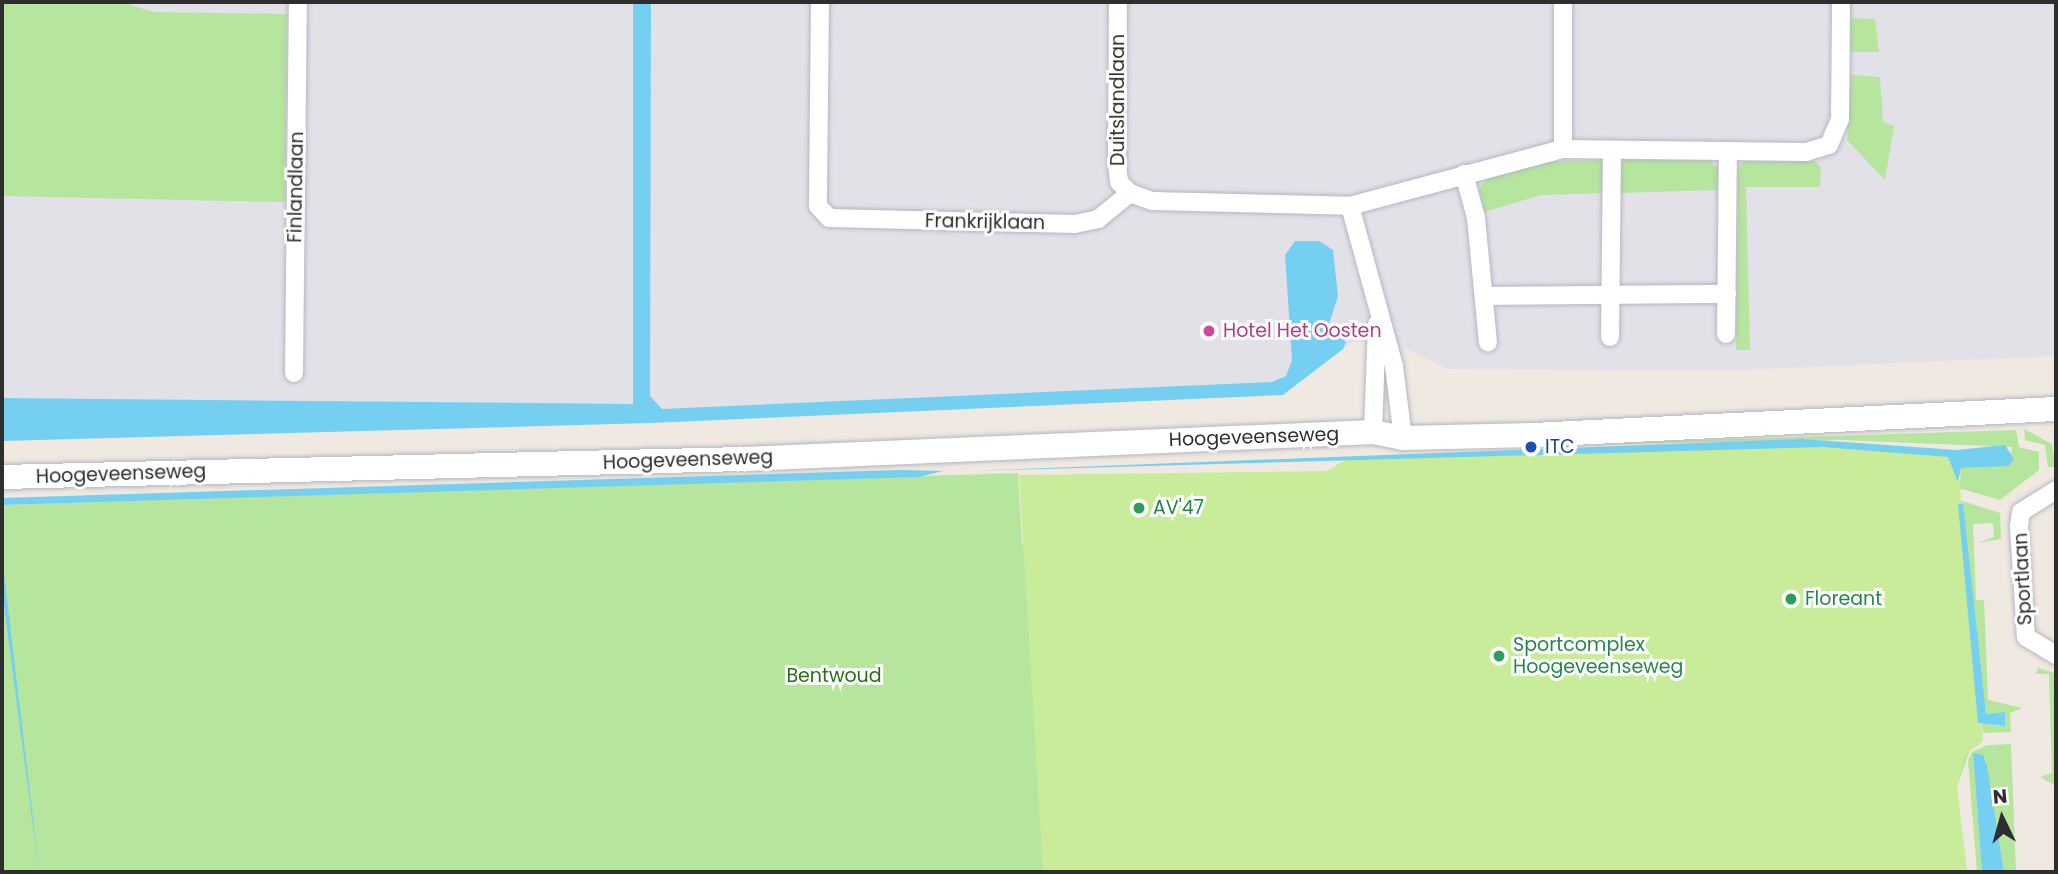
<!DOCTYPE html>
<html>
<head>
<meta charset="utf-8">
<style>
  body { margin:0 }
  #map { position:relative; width:2058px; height:874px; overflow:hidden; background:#efe9e1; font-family:Poppins,sans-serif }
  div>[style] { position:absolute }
  .industrial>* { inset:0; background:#e3e1e8 }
  .green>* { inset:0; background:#b6e59e }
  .pitch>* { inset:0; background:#c9ec9a }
  .water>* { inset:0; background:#75cff0 }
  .roads { filter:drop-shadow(0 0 2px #b4b7c1) drop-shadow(0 0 2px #b4b7c1) }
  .street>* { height:18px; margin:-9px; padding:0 9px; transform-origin:9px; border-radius:9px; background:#fff }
  .secondary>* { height:24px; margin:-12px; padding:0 12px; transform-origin:12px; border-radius:12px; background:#fff }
  .dots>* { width:19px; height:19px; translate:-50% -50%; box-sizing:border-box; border:4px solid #fff; border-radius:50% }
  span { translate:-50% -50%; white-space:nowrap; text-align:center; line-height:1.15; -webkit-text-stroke:6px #fff; paint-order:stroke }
  .street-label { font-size:19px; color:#2e2e2e }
  .hotel-label { font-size:19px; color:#b23c85 }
  .left { translate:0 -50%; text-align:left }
  .transit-label { font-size:19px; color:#164399 }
  .leisure-label { font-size:19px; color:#27864d }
  .park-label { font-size:19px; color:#2c6e1b }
  .frame { position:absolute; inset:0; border:4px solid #2e2e2e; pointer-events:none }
  .north { position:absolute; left:1967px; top:783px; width:70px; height:70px; -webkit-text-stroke:5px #fff; paint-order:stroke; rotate:355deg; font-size:19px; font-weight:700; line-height:28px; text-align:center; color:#2e2e2e }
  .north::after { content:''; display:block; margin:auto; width:24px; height:32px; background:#2e2e2e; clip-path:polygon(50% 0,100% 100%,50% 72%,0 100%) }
</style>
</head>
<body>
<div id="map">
  <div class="industrial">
    <div style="clip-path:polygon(2px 2px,2056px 2px,2056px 356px,1719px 371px,1448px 369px,1391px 341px,1354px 342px,1282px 387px,2px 439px)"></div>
  </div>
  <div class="green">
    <div style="clip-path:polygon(2px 2px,122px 2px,153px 12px,287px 14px,285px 202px,2px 196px)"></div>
    <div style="clip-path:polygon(1848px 18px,1875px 19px,1879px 52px,1848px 52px)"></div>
    <div style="clip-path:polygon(1851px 75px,1880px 77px,1883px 122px,1894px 126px,1885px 180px,1847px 140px)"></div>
    <div style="clip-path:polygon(1608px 160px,1605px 193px,1541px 195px,1484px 212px,1479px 188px,1489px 176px,1556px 161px)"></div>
    <div style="clip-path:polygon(1616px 160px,1709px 160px,1718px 168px,1718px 190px,1617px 193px)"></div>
    <div style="clip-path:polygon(1744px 161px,1815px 161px,1821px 168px,1820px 187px,1746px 187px,1750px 350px,1736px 350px,1738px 169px)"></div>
    <div style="clip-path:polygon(2024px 429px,2052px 444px,2056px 467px,2048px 467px,2045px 445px,2025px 440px)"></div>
    <div style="clip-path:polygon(2016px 430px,2019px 447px,2039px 452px,2039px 470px,2000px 500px,1962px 489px,1524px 456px,1960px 481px,1961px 468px,2010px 465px,2012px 447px,1841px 440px,1551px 445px)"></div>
    <div style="clip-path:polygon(1018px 473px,1022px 543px,1974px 738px,1957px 787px,1967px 872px,2px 872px,2px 505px)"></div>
    <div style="clip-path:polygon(1953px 498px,2000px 513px,2001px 539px,1977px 543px,1994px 537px,1993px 523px,1973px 524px,1976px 600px,1984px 600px,1988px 700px,2022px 708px,2010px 713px,2011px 732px,1983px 733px,1982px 723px,2000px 726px,2005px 712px,1986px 714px)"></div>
    <div style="clip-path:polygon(2038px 668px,2056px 673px,2056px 786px,2040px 777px,2052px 773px,2049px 674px,2036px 674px)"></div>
    <div style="clip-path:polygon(2011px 744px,2016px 872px,2004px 872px,1985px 759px,1973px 753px,1982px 872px,1977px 872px,1968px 760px,1972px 752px,1988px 745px)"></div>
  </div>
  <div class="pitch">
    <div style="clip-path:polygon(1813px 445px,1957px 455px,1983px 741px,1965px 755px,1957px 787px,1967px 872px,1043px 872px,1019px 475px,1327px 471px,1345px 460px)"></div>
  </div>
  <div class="water">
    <div style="clip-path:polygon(633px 2px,651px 2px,650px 396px,662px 409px,1272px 382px,1286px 376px,1292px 360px,1285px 255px,1295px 241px,1319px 241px,1333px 250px,1338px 296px,1328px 327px,1346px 342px,1343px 349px,1283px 395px,650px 423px,2px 441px,2px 398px,633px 404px)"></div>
    <div style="clip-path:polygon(1802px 439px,1956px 450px,2005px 445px,2014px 459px,2009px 466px,1961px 468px,1958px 482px,1948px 457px,1823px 447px,968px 471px)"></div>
    <div style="clip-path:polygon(899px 470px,943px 471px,919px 477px,2px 505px,2px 498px)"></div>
    <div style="clip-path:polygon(1958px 504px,1963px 504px,1986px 714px,2005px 712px,2005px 726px,1978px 723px)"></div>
    <div style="clip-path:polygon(2px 557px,34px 827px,39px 872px,2px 590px)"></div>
    <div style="clip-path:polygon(1973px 753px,1983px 755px,1987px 766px,2004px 872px,1982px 872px)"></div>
  </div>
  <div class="roads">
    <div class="street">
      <div style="left:820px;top:2px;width:204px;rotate:90.6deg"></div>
      <div style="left:818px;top:206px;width:16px;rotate:47deg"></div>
      <div style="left:829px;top:218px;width:246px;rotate:1.4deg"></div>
      <div style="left:1075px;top:224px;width:24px;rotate:-12deg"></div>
      <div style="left:1098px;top:219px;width:41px;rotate:-39.1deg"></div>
      <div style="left:1118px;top:2px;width:161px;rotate:90.4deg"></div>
      <div style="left:1117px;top:163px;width:19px;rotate:84deg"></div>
      <div style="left:1119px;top:182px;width:16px;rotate:45deg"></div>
      <div style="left:1130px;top:193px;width:23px;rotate:20deg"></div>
      <div style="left:1152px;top:201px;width:198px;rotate:1.4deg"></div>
      <div style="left:1350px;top:206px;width:220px;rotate:-15deg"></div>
      <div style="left:1563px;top:149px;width:243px;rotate:0.7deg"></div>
      <div style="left:1806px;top:152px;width:24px;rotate:-17deg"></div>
      <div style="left:1829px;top:145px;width:28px;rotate:-67deg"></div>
      <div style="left:1840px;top:119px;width:117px;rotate:-89.5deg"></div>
      <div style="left:1563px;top:2px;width:147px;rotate:90deg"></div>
      <div style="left:1464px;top:174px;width:46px;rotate:74.7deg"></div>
      <div style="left:1476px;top:218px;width:125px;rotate:84.5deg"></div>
      <div style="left:1350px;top:206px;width:166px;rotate:74.6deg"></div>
      <div style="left:1394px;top:366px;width:73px;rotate:82.9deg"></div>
      <div style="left:1485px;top:296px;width:242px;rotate:-0.5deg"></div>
      <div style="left:1726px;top:334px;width:182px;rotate:-89.4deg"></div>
      <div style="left:1610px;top:337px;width:186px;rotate:-89.4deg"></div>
      <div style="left:294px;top:373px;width:371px;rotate:-89.4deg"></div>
      <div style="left:1373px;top:432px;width:108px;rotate:-87.9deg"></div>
      <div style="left:2056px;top:490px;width:41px;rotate:147.8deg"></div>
      <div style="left:2021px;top:512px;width:15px;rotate:98deg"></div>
      <div style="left:2019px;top:527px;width:110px;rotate:86.4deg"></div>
      <div style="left:2026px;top:637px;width:35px;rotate:31deg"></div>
    </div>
    <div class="secondary">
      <div style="left:2px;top:477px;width:743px;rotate:-1.39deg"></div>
      <div style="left:745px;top:459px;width:629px;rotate:-2.46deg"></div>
      <div style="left:1373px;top:432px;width:31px;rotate:11deg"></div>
      <div style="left:1403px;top:438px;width:130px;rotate:-1.3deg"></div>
      <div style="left:1533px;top:435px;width:524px;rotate:-2.85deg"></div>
    </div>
  </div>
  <div class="dots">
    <div style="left:1209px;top:331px;background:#d1479c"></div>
    <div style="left:1531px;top:447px;background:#1a4fb4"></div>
    <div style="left:1139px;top:508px;background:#2e9e5b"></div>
    <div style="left:1791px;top:599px;background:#2e9e5b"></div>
    <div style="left:1499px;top:656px;background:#2e9e5b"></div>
  </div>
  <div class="street-label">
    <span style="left:1118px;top:100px;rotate:-90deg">Duitslandlaan</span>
    <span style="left:296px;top:187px;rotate:-89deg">Finlandlaan</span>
    <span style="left:985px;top:222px;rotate:1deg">Frankrijklaan</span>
    <span style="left:1254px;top:437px;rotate:-2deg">Hoogeveenseweg</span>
    <span style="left:688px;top:460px;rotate:-2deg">Hoogeveenseweg</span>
    <span style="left:121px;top:474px;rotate:-2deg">Hoogeveenseweg</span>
    <span style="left:2023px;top:579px;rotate:-93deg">Sportlaan</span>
  </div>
  <div class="hotel-label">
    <span class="left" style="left:1223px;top:331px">Hotel Het Oosten</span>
  </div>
  <div class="transit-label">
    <span class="left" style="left:1545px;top:447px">ITC</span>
  </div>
  <div class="leisure-label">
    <span class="left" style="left:1153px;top:508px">AV'47</span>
    <span class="left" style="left:1805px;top:599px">Floreant</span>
    <span class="left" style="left:1513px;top:656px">Sportcomplex<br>Hoogeveenseweg</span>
  </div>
  <div class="park-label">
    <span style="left:834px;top:676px">Bentwoud</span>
  </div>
  <div class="frame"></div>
  <div class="north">N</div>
</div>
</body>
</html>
